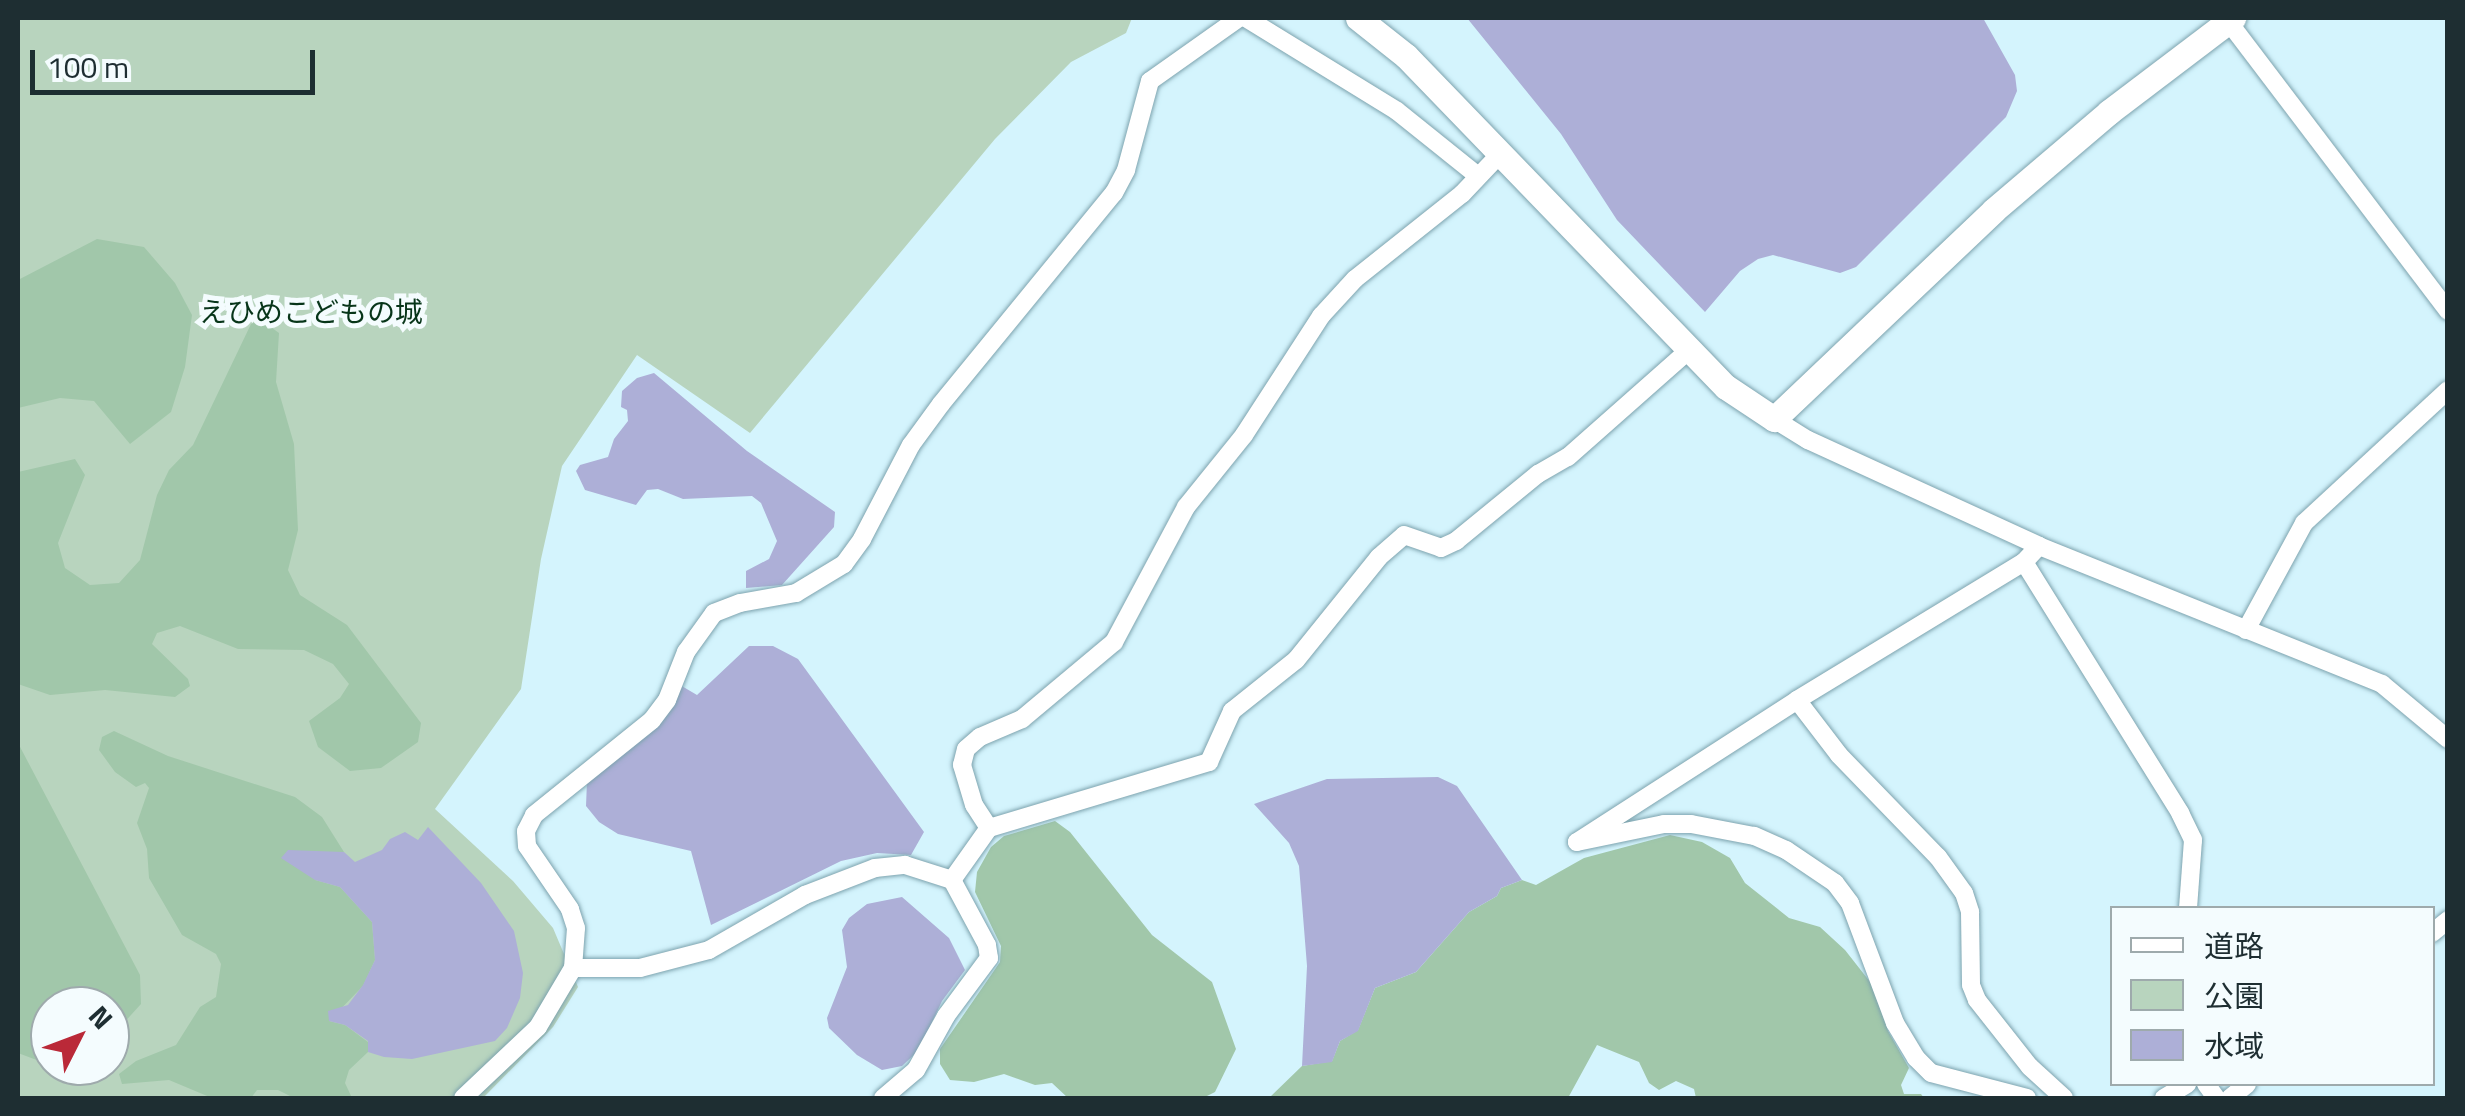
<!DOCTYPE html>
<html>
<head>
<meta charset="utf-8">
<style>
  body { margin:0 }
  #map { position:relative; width:2465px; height:1116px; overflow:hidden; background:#d4f4fd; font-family:"Titillium Web","Noto Sans JP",sans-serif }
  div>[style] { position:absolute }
  .green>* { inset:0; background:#b8d4be }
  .forest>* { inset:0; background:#a1c7aa }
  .water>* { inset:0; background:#adafd7 }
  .roads { filter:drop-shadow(0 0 2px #7da3ae) drop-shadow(0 0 2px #7da3ae) }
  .street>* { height:18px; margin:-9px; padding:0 9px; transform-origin:9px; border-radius:9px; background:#fff }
  .secondary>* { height:25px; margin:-12.5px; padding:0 12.5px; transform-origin:12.5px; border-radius:12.5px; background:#fff }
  span { translate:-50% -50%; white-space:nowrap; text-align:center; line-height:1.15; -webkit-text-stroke:10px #f4fcfe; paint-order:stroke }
  .park-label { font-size:28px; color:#073519 }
  .frame { position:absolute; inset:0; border:20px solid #1e2e32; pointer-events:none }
  .legend { position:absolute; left:2110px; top:906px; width:325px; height:180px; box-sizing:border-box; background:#f4fcfe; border:2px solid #9eaaac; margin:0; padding:12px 18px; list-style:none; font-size:30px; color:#1e2e32 }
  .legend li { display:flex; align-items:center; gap:20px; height:50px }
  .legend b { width:50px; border:2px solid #9eaaac }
  .north { position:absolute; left:30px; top:986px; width:100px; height:100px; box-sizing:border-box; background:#f4fcfe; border:2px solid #9eaaac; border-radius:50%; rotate:48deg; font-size:28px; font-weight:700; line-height:40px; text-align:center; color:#1e2e32 }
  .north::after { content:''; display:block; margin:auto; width:35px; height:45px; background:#ba2938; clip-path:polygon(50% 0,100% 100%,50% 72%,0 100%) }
  .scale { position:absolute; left:30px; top:50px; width:285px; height:45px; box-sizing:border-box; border:5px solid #1e2e32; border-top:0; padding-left:12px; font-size:30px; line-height:35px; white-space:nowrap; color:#1e2e32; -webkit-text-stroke:8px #f4fcfe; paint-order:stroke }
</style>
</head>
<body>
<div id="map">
  <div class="green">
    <div style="clip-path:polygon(evenodd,18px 18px,1132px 18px,1126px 33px,1071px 62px,995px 139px,750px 433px,637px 355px,562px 466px,541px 559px,521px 689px,435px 809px,513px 881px,553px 928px,578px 987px,553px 1027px,483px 1098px,18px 1098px,18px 18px,50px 1006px,110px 1006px,110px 1066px,50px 1066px,50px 1006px)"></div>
  </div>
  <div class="forest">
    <div style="clip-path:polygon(97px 239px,144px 247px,175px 283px,192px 315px,185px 367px,171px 412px,130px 444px,94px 401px,60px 398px,18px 408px,18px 280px)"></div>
    <div style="clip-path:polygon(261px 320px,279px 333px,276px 382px,294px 444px,298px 530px,288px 570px,300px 595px,347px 625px,421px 723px,418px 742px,381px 768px,350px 771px,318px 747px,309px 721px,340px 698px,349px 684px,333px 664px,304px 650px,238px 649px,180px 626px,157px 633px,152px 644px,188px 679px,190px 686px,175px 697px,105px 690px,50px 695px,18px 684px,18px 472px,75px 459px,85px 475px,58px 543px,65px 568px,90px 585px,119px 583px,140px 560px,157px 495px,169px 470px,193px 445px,251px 324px)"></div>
    <div style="clip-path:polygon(114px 731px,168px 756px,295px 797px,322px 817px,344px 852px,325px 852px,315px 880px,340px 887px,372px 922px,375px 960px,363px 986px,329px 1021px,345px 1025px,368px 1042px,368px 1052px,349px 1070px,345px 1083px,352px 1098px,294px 1098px,278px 1090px,257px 1090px,251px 1098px,212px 1098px,169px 1080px,122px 1084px,119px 1074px,136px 1061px,176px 1045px,200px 1007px,216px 997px,221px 964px,216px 954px,182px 935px,149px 878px,147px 849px,137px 823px,149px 788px,145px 783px,136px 787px,115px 772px,99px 750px,102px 737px)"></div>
    <div style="clip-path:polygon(18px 743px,140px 975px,141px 1004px,110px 1038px,110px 1006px,50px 1006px,50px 1065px,18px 1053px)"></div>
    <div style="clip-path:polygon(1055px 821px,1070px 832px,1152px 935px,1212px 982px,1236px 1049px,1215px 1092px,1203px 1098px,1068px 1098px,1052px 1083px,1035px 1085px,1004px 1074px,974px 1082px,950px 1080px,940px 1064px,940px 1049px,1000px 962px,1001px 946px,975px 892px,977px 872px,991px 847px,1004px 836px)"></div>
    <div style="clip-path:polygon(1670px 835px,1702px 842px,1730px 858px,1745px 883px,1789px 918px,1820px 927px,1845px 950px,1878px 992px,1888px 1031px,1909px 1068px,1901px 1085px,1904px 1094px,1921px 1094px,1924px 1098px,1696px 1098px,1694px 1089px,1676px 1081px,1659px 1090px,1649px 1083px,1639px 1062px,1597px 1045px,1568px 1098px,1269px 1098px,1302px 1066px,1332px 1061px,1340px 1041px,1358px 1030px,1375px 988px,1416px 972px,1469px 912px,1497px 896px,1501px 888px,1522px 880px,1536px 885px,1584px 858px)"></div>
  </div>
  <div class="water">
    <div style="clip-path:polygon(1467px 18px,1983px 18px,2015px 75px,2017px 91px,2006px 117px,1856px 267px,1840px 273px,1773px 255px,1758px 259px,1740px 271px,1705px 312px,1617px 220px,1561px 134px)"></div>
    <div style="clip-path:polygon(654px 373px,747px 451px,835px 512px,834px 527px,782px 585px,746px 588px,746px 571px,769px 559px,777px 541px,761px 503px,752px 496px,683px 499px,658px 489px,647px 490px,636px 505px,585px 490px,576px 471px,580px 465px,608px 457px,614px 439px,628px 421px,627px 410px,621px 407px,622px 391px,637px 378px)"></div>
    <div style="clip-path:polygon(749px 646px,773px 646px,798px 659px,924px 832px,911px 855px,877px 853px,841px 861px,711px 925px,691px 851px,618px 834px,599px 822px,586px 806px,587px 781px,680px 685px,697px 695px)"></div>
    <div style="clip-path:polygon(1438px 777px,1457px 786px,1522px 880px,1501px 888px,1497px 896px,1469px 912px,1416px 972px,1375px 988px,1358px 1031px,1340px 1041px,1332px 1062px,1302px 1066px,1307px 966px,1299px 866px,1289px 843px,1254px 804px,1327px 779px)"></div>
    <div style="clip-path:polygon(428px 827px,481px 883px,514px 931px,523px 973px,520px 998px,507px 1028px,495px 1041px,412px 1059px,384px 1057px,368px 1052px,368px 1041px,345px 1025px,329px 1021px,328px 1011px,348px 1005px,363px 985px,375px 960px,372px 922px,340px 887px,315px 880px,281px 858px,288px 850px,344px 852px,355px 862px,382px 850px,390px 839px,405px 832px,418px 840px)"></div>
    <div style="clip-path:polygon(902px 897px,949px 938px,965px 970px,942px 1001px,919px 1050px,902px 1066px,882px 1070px,857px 1055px,829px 1028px,827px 1018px,847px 967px,842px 930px,849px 918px,867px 904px)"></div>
  </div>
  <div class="roads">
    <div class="street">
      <div style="left:1246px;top:18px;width:177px;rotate:31.6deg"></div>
      <div style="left:1397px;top:111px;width:104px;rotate:38.7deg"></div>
      <div style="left:2228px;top:21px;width:364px;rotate:52.8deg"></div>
      <div style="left:1774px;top:419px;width:40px;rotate:32deg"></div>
      <div style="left:1808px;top:440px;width:254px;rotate:24.6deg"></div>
      <div style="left:2039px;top:546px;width:370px;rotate:21.9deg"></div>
      <div style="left:2382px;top:684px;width:86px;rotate:39.8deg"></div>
      <div style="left:2024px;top:562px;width:296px;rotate:58.1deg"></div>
      <div style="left:2180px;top:813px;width:30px;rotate:64deg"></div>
      <div style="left:2193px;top:840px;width:68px;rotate:94.2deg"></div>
      <div style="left:2246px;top:630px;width:122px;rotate:-61.5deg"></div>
      <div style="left:2304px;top:523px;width:196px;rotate:-42.7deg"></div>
      <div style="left:1797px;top:700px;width:69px;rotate:52.6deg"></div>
      <div style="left:1839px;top:755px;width:142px;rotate:45.9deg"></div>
      <div style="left:1938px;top:857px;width:44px;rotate:54.2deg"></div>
      <div style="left:1964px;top:893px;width:20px;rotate:72deg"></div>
      <div style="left:1970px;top:912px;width:73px;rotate:89.2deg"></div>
      <div style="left:1971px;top:985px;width:16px;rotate:68deg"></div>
      <div style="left:1977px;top:1000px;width:85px;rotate:51.7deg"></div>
      <div style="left:2030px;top:1067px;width:46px;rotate:42.4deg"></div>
      <div style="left:989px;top:828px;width:27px;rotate:-123deg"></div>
      <div style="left:974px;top:805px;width:42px;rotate:-106.7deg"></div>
      <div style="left:962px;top:765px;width:16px;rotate:-76deg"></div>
      <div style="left:966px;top:749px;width:18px;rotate:-41deg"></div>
      <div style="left:980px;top:737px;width:46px;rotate:-23.2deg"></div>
      <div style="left:1022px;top:719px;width:120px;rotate:-39.9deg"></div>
      <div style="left:1114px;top:642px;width:153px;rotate:-61.9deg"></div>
      <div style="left:1186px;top:507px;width:92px;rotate:-51.1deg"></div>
      <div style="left:1244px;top:435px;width:142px;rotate:-57.1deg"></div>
      <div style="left:1321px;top:316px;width:50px;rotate:-47.4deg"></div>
      <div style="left:1355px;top:279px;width:137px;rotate:-38.5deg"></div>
      <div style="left:1462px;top:194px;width:54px;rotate:-46.5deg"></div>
      <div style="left:2432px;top:933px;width:21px;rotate:-39deg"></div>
      <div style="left:573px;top:968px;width:67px"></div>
      <div style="left:640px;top:968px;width:71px;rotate:-14.6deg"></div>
      <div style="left:709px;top:950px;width:111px;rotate:-29.8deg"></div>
      <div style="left:805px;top:895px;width:75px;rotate:-21.1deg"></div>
      <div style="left:875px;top:868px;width:30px;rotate:-6deg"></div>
      <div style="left:905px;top:865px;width:49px;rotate:17.7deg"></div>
      <div style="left:952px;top:880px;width:64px;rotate:-54.6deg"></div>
      <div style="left:989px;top:828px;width:230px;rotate:-16.7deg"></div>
      <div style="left:1209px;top:762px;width:56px;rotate:-65.7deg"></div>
      <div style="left:1232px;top:711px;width:82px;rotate:-38.6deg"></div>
      <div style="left:1296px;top:660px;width:132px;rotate:-51.1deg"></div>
      <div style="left:1379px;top:557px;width:33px;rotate:-41deg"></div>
      <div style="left:1404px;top:535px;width:39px;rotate:19deg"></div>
      <div style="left:1441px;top:548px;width:17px;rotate:-25deg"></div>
      <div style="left:1456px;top:541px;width:106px;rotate:-39.3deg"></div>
      <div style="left:1538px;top:474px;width:34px;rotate:-30deg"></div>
      <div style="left:1568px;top:457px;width:162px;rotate:-41.5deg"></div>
      <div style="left:2206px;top:1084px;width:17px;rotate:54deg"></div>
      <div style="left:463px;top:1098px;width:103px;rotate:-43.4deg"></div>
      <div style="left:538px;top:1027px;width:69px;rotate:-59.3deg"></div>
      <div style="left:573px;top:968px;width:40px;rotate:-85.7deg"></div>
      <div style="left:576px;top:928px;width:20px;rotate:-108deg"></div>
      <div style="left:570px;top:909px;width:76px;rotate:-124.3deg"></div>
      <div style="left:527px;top:846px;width:15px;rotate:-94deg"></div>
      <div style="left:526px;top:831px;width:18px;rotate:-63deg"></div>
      <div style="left:534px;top:815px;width:151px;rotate:-38.8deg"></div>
      <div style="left:652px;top:720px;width:25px;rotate:-53deg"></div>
      <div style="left:667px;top:700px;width:52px;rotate:-68.4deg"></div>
      <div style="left:686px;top:652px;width:48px;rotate:-54.3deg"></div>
      <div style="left:714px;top:613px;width:28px;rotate:-21deg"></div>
      <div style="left:740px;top:603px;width:57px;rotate:-10.1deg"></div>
      <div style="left:796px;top:593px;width:56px;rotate:-31.1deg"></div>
      <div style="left:844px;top:564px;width:31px;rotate:-54deg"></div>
      <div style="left:862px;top:539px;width:106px;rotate:-62.5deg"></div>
      <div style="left:911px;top:445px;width:51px;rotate:-53.8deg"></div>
      <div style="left:941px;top:404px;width:273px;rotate:-50.7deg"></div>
      <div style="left:1114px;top:193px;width:26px;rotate:-62deg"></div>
      <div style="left:1126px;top:170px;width:92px;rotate:-74.9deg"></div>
      <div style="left:1150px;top:81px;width:109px;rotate:-35.3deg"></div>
      <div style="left:883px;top:1098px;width:43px;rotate:-40.3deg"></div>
      <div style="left:916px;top:1070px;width:62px;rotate:-60.9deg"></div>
      <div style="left:946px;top:1016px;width:72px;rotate:-53.4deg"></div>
      <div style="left:989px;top:958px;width:13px;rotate:-99deg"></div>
      <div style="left:987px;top:945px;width:74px;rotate:-118.3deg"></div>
      <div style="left:2027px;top:1098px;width:99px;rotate:-165.4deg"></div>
      <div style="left:1931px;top:1073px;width:21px;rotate:-135deg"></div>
      <div style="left:1916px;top:1058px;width:41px;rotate:-121deg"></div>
      <div style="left:1895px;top:1023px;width:128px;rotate:-110.6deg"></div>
      <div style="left:1850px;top:903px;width:25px;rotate:-127deg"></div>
      <div style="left:1835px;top:883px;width:59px;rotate:-146deg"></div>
      <div style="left:1786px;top:850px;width:35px;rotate:-156deg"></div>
      <div style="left:1754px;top:836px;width:64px;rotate:-169.2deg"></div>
      <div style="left:1691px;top:824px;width:27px;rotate:180deg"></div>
      <div style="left:1664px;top:824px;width:89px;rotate:168.3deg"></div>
      <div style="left:1577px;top:842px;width:262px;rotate:-32.8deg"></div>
      <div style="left:1797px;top:700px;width:266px;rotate:-31.3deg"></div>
      <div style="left:2024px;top:562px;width:22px;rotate:-47deg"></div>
      <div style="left:2164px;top:1098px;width:27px;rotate:-31deg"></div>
      <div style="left:2230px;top:1098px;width:22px;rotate:-39deg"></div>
    </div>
    <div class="secondary">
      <div style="left:1358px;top:18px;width:61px;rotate:38.4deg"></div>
      <div style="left:1406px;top:56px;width:460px;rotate:46deg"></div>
      <div style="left:1726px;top:387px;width:58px;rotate:33.7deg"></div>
      <div style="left:1774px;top:419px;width:303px;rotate:-43.5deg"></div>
      <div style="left:1994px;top:210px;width:151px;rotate:-40.4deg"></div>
      <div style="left:2109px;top:112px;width:156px;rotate:-37.2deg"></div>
    </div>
  </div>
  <div class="park-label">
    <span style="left:311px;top:312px">えひめこどもの城</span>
  </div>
  <div class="frame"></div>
  <ul class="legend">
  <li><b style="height:12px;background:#fff"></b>道路</li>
  <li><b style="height:28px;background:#b8d4be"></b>公園</li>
  <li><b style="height:28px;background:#adafd7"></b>水域</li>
  </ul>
  <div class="north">N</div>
  <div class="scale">100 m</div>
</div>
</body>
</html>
